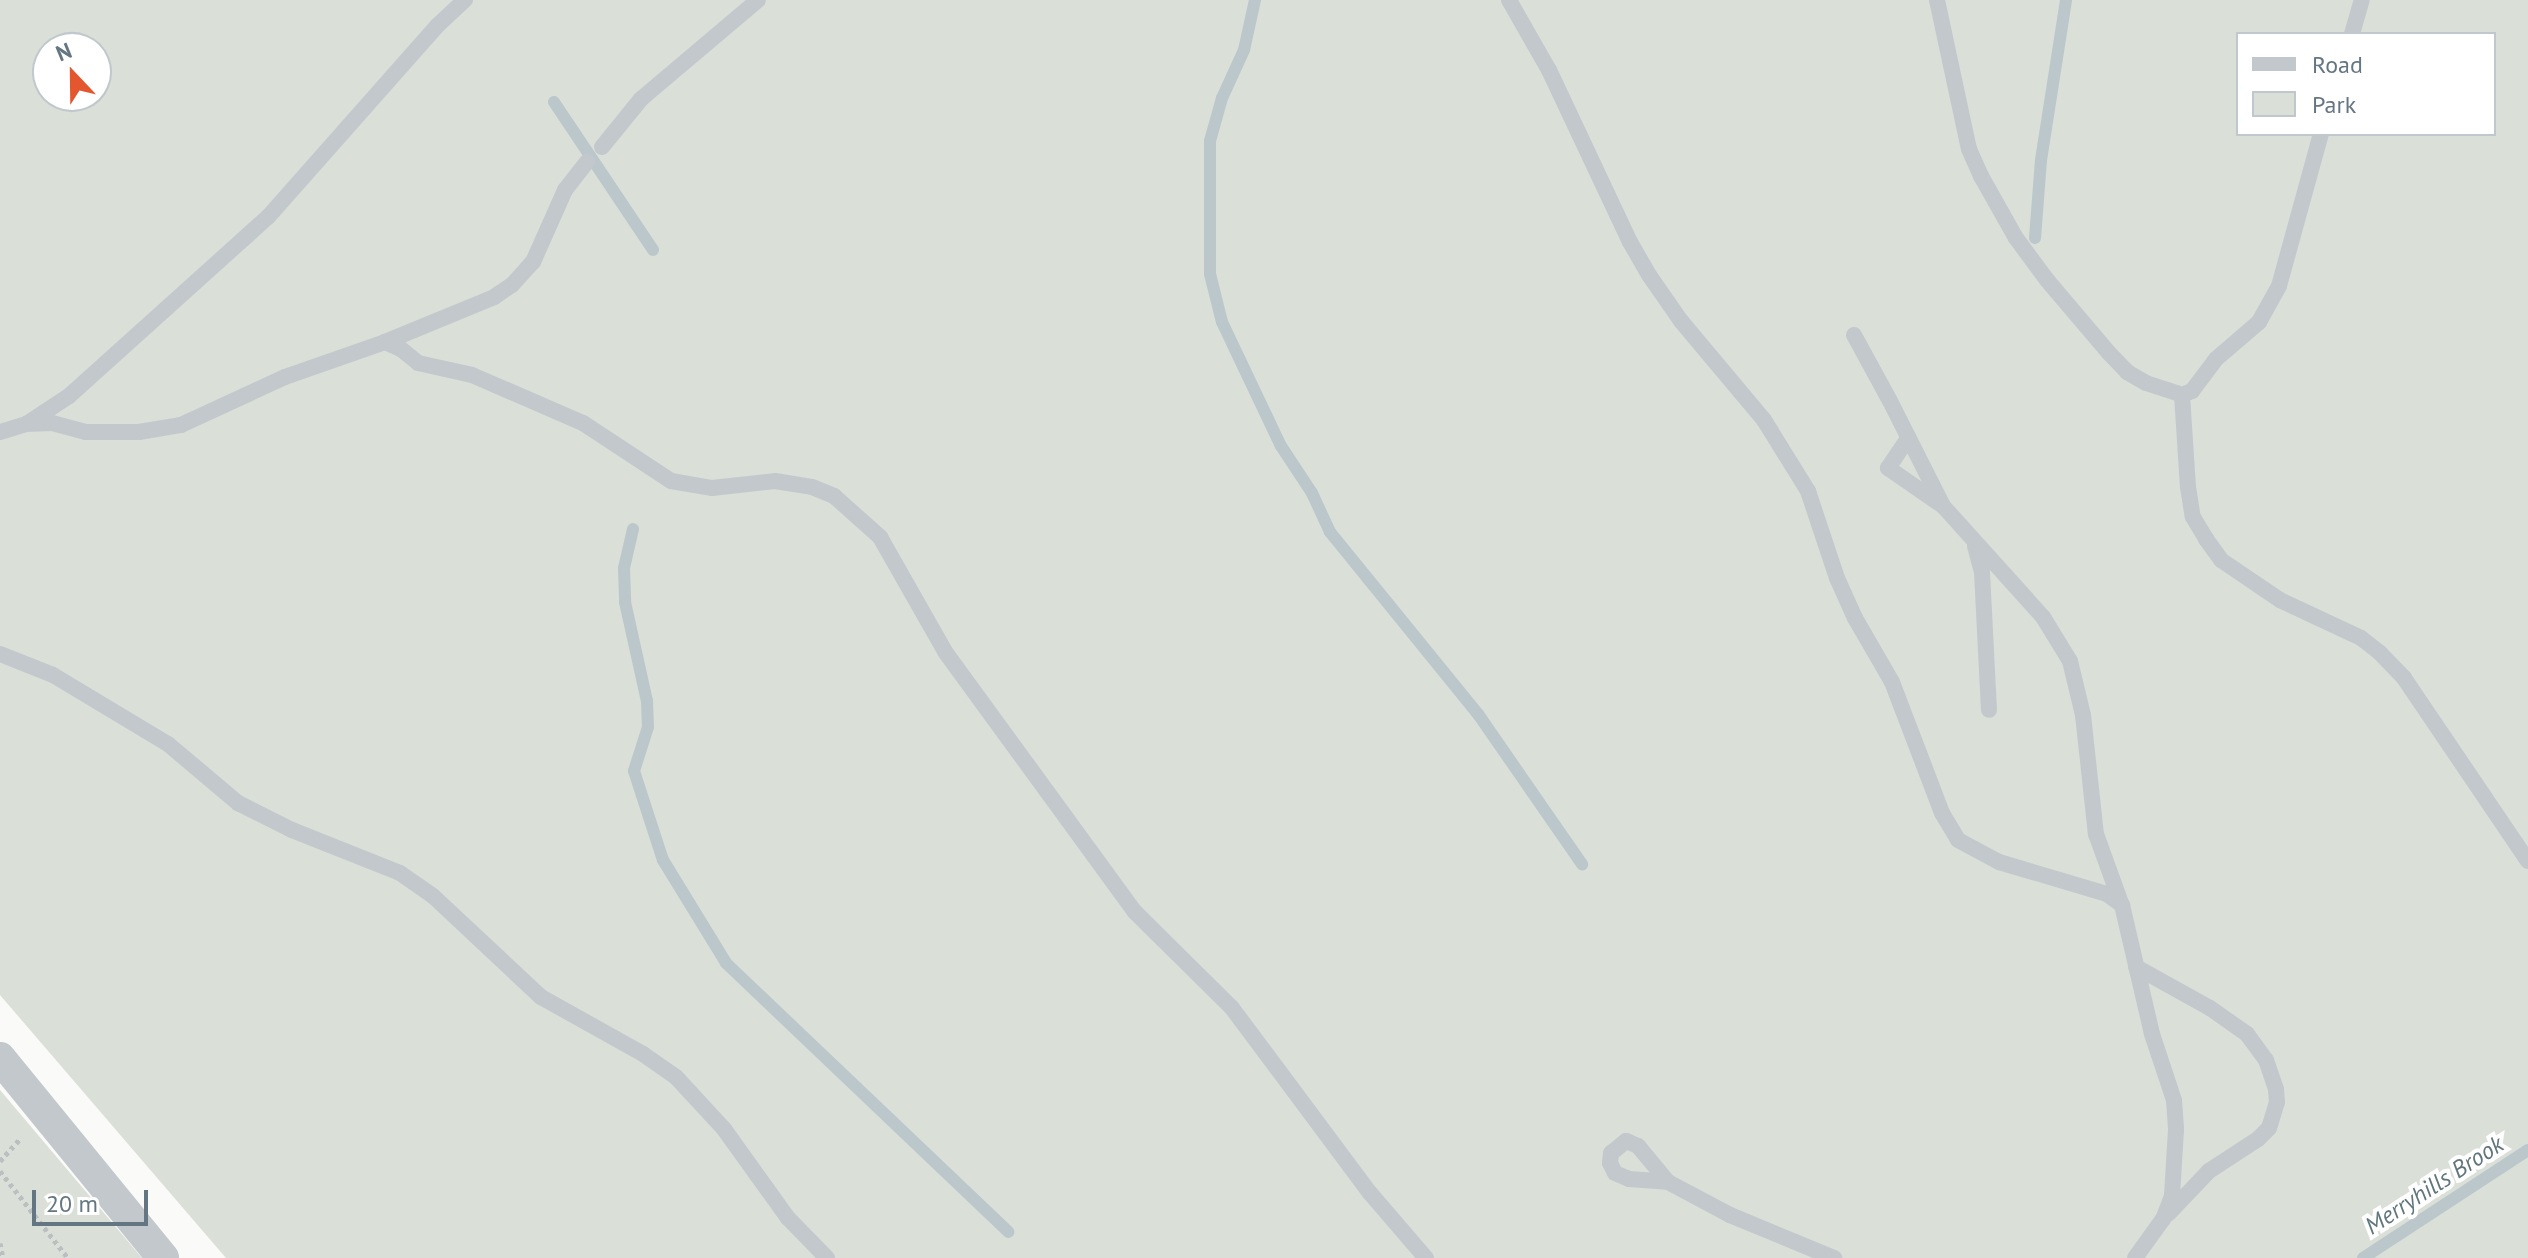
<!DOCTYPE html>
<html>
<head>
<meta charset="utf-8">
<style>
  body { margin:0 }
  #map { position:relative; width:2528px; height:1258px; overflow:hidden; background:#fafaf8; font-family:"PT Sans",sans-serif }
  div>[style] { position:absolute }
  .green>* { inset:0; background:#dadfd7 }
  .stream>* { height:12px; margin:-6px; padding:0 6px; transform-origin:6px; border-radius:6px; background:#bbc7cb }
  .path>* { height:5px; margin-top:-2.5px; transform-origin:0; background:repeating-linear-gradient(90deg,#bbbfc2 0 4px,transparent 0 8px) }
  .lane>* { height:16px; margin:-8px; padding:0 8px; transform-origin:8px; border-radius:8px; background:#c3c8cc }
  .street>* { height:32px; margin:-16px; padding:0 16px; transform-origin:16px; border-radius:16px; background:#c3c8cc }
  span { translate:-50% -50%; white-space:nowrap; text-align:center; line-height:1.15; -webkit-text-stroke:8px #fff; paint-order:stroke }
  .water-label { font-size:24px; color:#60757c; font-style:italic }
  .legend { position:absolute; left:2236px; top:32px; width:260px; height:104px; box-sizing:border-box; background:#fff; border:2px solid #c1c8cd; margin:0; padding:10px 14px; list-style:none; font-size:24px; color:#657683 }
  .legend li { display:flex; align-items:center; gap:16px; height:40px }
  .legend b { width:40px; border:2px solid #c1c8cd }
  .north { position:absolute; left:32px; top:32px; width:80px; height:80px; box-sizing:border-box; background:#fff; border:2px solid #c1c8cd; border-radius:50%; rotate:338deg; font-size:22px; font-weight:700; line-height:32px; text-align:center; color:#657683 }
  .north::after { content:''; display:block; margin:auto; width:28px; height:36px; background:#e4572e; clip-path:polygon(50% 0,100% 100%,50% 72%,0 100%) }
  .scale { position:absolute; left:32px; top:1190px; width:116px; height:36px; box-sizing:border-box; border:4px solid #657683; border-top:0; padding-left:10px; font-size:24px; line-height:28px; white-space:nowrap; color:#657683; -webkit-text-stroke:6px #fff; paint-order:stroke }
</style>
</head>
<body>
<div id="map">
  <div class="green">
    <div style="clip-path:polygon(evenodd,0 0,2528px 0,2528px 1258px,226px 1258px,0 995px,0 0,2238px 34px,2494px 34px,2494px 134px,2238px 134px,2238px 34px,0 0,48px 48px,96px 48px,96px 96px,48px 96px,48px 48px)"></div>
    <div style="clip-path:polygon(0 1090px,142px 1258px,0 1258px)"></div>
  </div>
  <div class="stream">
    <div style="left:1255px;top:0;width:51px;rotate:102.4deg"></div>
    <div style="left:1244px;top:50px;width:53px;rotate:114.6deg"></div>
    <div style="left:1222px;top:98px;width:45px;rotate:105.6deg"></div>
    <div style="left:1210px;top:141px;width:133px;rotate:90deg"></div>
    <div style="left:1210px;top:274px;width:49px;rotate:76deg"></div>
    <div style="left:1222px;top:322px;width:137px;rotate:64.6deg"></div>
    <div style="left:1281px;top:446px;width:56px;rotate:56.6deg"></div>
    <div style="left:1312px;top:493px;width:43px;rotate:65.2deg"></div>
    <div style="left:1330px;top:532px;width:235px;rotate:50.9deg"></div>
    <div style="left:1478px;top:714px;width:183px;rotate:55.3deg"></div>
    <div style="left:554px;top:102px;width:178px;rotate:56.2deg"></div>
    <div style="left:2035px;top:238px;width:78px;rotate:-85.6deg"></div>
    <div style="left:2041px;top:160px;width:162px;rotate:-81.1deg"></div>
    <div style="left:633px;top:529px;width:40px;rotate:103deg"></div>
    <div style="left:624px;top:568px;width:34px;rotate:88deg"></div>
    <div style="left:625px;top:602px;width:101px;rotate:77.5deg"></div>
    <div style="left:647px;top:701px;width:26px;rotate:88deg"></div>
    <div style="left:648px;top:727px;width:46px;rotate:107.7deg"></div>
    <div style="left:634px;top:771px;width:94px;rotate:72deg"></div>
    <div style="left:663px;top:860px;width:121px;rotate:58.5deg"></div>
    <div style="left:726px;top:963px;width:390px;rotate:43.6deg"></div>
    <div style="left:2363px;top:1258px;width:197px;rotate:-33.2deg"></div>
  </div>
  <div class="path">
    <div style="left:0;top:1161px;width:31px;rotate:-48deg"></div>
    <div style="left:0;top:1171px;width:110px;rotate:52deg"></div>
    <div style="left:0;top:1243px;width:15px;rotate:79deg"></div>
  </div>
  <div class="lane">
    <div style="left:1509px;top:0;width:81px;rotate:60.3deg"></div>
    <div style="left:1549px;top:70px;width:190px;rotate:64.8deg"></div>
    <div style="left:1630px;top:242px;width:38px;rotate:60deg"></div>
    <div style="left:1649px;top:275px;width:56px;rotate:55.2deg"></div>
    <div style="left:1681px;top:321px;width:129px;rotate:50deg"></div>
    <div style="left:1764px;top:420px;width:84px;rotate:58.2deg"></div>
    <div style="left:1808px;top:491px;width:92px;rotate:71.6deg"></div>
    <div style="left:1837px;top:578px;width:44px;rotate:65.8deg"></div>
    <div style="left:1855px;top:618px;width:74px;rotate:60deg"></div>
    <div style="left:1892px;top:682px;width:140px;rotate:69.1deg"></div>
    <div style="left:1942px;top:813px;width:31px;rotate:59deg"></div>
    <div style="left:1958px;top:840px;width:47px;rotate:28.2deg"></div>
    <div style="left:1999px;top:862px;width:113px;rotate:16.5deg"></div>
    <div style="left:2107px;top:894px;width:19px;rotate:36deg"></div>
    <div style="left:2122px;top:905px;width:132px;rotate:76.9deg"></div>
    <div style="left:2152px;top:1034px;width:70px;rotate:71.6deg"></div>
    <div style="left:2174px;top:1100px;width:30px;rotate:86deg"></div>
    <div style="left:2176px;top:1130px;width:66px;rotate:93.5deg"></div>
    <div style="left:2172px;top:1196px;width:25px;rotate:111deg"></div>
    <div style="left:2163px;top:1219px;width:48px;rotate:125.7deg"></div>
    <div style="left:1937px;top:0;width:152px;rotate:77.9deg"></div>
    <div style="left:1969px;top:149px;width:30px;rotate:66deg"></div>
    <div style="left:1981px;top:176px;width:71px;rotate:60.6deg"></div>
    <div style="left:2016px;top:238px;width:52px;rotate:53.6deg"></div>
    <div style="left:2047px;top:280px;width:94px;rotate:49.7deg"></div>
    <div style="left:2108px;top:352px;width:28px;rotate:46deg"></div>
    <div style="left:2127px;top:372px;width:22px;rotate:30deg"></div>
    <div style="left:2146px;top:383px;width:38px;rotate:18deg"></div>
    <div style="left:2182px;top:395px;width:11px;rotate:-22deg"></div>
    <div style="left:2192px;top:391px;width:40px;rotate:-53deg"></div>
    <div style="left:2216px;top:359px;width:57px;rotate:-40.7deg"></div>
    <div style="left:2259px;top:322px;width:41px;rotate:-60.9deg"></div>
    <div style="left:2279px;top:286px;width:158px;rotate:-74.6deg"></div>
    <div style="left:2352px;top:34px;width:35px;rotate:-74deg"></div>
    <div style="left:602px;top:147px;width:62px;rotate:-50.9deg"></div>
    <div style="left:641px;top:99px;width:153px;rotate:-40.2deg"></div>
    <div style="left:1854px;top:335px;width:75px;rotate:61.4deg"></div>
    <div style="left:1890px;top:401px;width:118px;rotate:63.2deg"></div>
    <div style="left:1943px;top:506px;width:67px;rotate:-145.4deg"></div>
    <div style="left:1888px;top:468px;width:36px;rotate:-56deg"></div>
    <div style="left:385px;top:342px;width:118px;rotate:-22.4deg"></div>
    <div style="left:494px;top:297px;width:22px;rotate:-34deg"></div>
    <div style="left:512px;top:285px;width:31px;rotate:-48deg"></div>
    <div style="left:533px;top:262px;width:79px;rotate:-66deg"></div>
    <div style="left:565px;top:190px;width:36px;rotate:-52deg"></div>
    <div style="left:2182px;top:395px;width:92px;rotate:86.3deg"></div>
    <div style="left:2188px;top:487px;width:30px;rotate:81deg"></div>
    <div style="left:2193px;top:517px;width:26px;rotate:59deg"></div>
    <div style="left:2206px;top:539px;width:26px;rotate:54deg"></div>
    <div style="left:2221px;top:560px;width:71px;rotate:34.1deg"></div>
    <div style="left:2280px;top:600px;width:89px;rotate:25.1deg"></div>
    <div style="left:2361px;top:638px;width:24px;rotate:38deg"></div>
    <div style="left:2380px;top:653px;width:35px;rotate:46deg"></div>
    <div style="left:2404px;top:678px;width:221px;rotate:55.9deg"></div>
    <div style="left:28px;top:423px;width:49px;rotate:-33.4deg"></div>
    <div style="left:69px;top:396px;width:268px;rotate:-42deg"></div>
    <div style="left:268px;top:217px;width:256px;rotate:-48.5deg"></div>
    <div style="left:438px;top:25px;width:37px;rotate:-43deg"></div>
    <div style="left:0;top:432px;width:27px;rotate:-17deg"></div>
    <div style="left:26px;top:424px;width:26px;rotate:-2deg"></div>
    <div style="left:52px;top:423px;width:35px;rotate:15deg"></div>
    <div style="left:86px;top:432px;width:53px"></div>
    <div style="left:139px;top:432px;width:43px;rotate:-9.5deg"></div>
    <div style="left:181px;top:425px;width:115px;rotate:-24.8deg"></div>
    <div style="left:285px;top:377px;width:106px;rotate:-19.3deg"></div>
    <div style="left:385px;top:342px;width:17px;rotate:24deg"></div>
    <div style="left:401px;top:349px;width:22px;rotate:39deg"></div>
    <div style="left:418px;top:363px;width:55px;rotate:12.5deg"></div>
    <div style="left:472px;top:375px;width:121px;rotate:23.4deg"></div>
    <div style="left:583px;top:423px;width:105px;rotate:33.4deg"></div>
    <div style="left:671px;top:481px;width:42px;rotate:9.7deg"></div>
    <div style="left:712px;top:488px;width:63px;rotate:-6.3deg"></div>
    <div style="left:775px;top:481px;width:37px;rotate:9deg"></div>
    <div style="left:812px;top:487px;width:24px;rotate:22deg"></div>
    <div style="left:834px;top:496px;width:62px;rotate:41.7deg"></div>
    <div style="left:880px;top:537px;width:133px;rotate:60.4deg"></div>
    <div style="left:946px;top:653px;width:321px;rotate:53.9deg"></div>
    <div style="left:1135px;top:912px;width:136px;rotate:44.7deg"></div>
    <div style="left:1232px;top:1008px;width:231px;rotate:53.3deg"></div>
    <div style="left:1370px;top:1193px;width:86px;rotate:49.3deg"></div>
    <div style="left:1943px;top:506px;width:149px;rotate:48deg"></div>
    <div style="left:2043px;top:617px;width:52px;rotate:58.5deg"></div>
    <div style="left:2070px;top:661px;width:56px;rotate:76.5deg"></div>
    <div style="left:2083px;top:715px;width:120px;rotate:83.8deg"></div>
    <div style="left:2096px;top:834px;width:73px;rotate:70.1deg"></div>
    <div style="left:1975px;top:546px;width:27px;rotate:75deg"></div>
    <div style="left:1982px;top:572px;width:138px;rotate:87.1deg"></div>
    <div style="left:0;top:654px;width:57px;rotate:21.6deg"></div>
    <div style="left:53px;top:675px;width:134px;rotate:31deg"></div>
    <div style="left:168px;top:744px;width:92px;rotate:40.1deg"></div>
    <div style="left:238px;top:803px;width:60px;rotate:26.6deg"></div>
    <div style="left:292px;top:830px;width:116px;rotate:21.7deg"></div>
    <div style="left:400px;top:873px;width:40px;rotate:34.9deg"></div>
    <div style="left:433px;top:896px;width:148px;rotate:43.1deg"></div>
    <div style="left:541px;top:997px;width:117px;rotate:29.2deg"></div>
    <div style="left:643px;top:1054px;width:40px;rotate:34.9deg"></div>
    <div style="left:676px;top:1077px;width:71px;rotate:47.3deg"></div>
    <div style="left:724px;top:1129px;width:110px;rotate:54.3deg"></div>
    <div style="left:788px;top:1218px;width:56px;rotate:45.7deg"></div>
    <div style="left:2136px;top:967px;width:85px;rotate:29deg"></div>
    <div style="left:2210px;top:1008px;width:45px;rotate:35.1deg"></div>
    <div style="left:2247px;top:1034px;width:32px;rotate:54deg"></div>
    <div style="left:2266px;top:1060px;width:31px;rotate:71deg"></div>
    <div style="left:2276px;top:1089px;width:13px;rotate:86deg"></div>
    <div style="left:2277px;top:1102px;width:27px;rotate:107deg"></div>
    <div style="left:2269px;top:1128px;width:16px;rotate:135deg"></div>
    <div style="left:2258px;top:1139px;width:59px;rotate:146.9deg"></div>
    <div style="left:2209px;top:1171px;width:59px;rotate:133.6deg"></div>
    <div style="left:1668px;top:1182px;width:47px;rotate:-129.8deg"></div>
    <div style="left:1638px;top:1146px;width:13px;rotate:-157deg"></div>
    <div style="left:1626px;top:1141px;width:19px;rotate:141deg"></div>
    <div style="left:1611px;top:1153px;width:10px;rotate:96deg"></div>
    <div style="left:1610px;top:1163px;width:11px;rotate:63deg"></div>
    <div style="left:1615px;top:1173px;width:15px;rotate:23deg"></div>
    <div style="left:1629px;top:1179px;width:39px;rotate:4deg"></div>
    <div style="left:1668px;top:1182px;width:70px;rotate:28deg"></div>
    <div style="left:1730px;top:1215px;width:113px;rotate:22.5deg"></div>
  </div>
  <div class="street">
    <div style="left:0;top:1058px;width:258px;rotate:50.8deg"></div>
  </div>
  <div class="water-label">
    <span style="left:2434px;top:1185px;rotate:-33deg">Merryhills Brook</span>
  </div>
  <ul class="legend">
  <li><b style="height:10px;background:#c3c8cc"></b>Road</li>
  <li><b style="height:22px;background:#dadfd7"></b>Park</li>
  </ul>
  <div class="north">N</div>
  <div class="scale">20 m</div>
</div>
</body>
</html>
